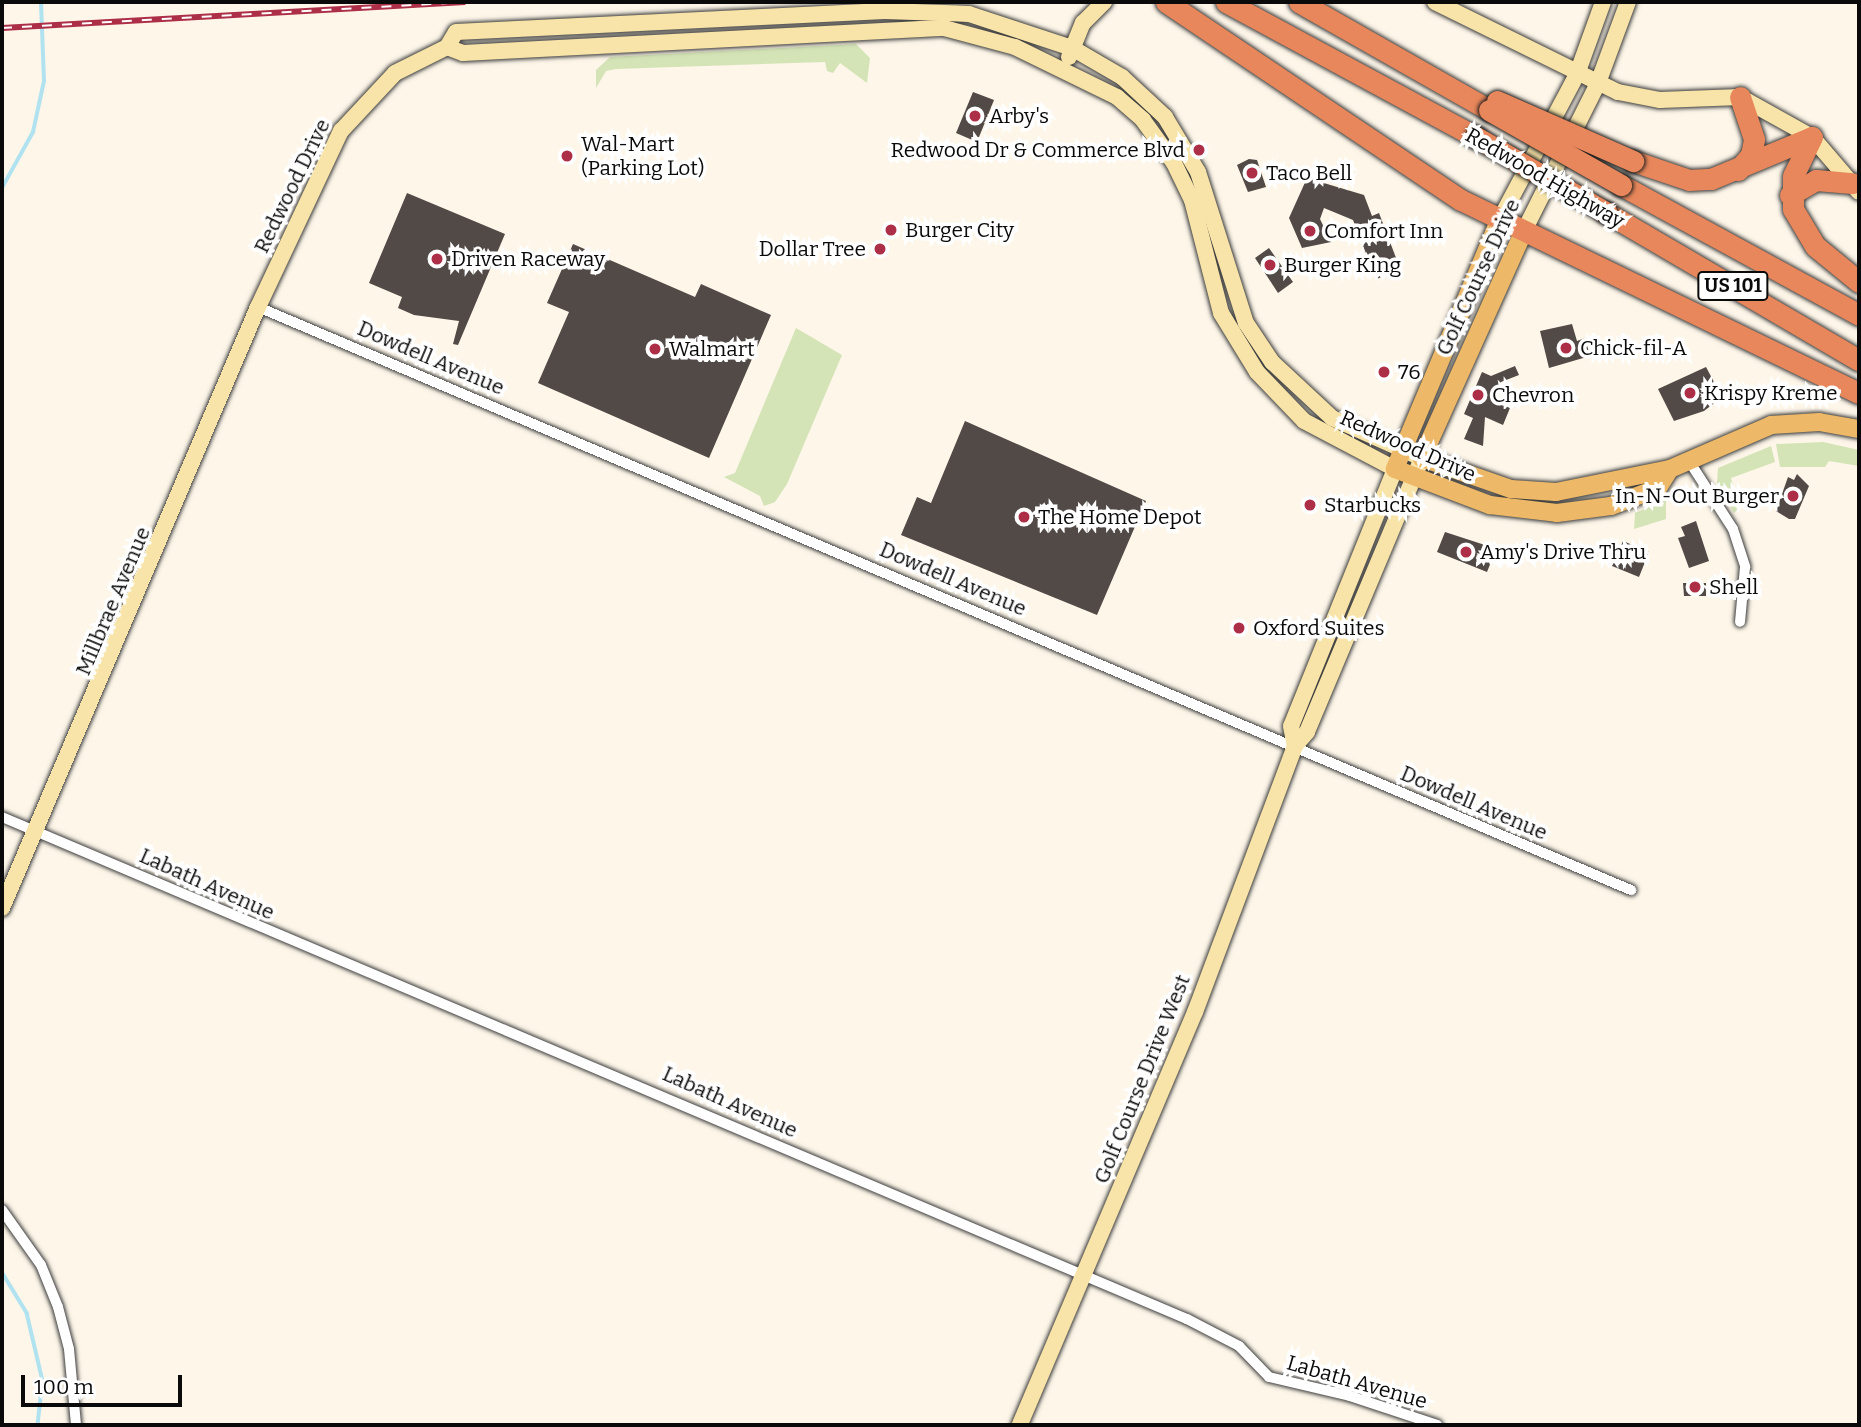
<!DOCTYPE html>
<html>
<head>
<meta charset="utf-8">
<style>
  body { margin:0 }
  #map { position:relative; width:1861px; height:1427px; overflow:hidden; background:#fdf6e9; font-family:Bitter,serif }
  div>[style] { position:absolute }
  .green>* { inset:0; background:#d4e4b6 }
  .stream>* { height:3.5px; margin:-1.75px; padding:0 1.75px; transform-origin:1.75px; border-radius:1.75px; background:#b1e2f0 }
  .building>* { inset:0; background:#514a47 }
  .roads { filter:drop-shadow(0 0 2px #3d3d3d) drop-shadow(0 0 2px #3d3d3d) }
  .street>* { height:10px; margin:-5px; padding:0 5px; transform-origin:5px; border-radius:5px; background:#fff }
  .secondary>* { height:16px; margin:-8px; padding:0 8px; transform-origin:8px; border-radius:8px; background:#f8e4a8 }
  .primary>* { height:18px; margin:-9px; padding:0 9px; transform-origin:9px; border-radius:9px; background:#edb968 }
  .highway>* { height:21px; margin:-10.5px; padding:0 10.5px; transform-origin:10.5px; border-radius:10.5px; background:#e8875b }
  .rail>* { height:6px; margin-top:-3px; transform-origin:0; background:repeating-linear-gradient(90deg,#fff 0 10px,#ad2e47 0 20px); box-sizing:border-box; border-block:2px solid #ad2e47 }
  .bridges { filter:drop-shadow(0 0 2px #1b1b1b) drop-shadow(0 0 2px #1b1b1b) }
  .highway-bridge>* { height:21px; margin:-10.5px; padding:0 10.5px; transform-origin:10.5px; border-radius:10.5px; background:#e8875b }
  .dots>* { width:19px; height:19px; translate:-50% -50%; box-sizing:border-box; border:4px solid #fff; border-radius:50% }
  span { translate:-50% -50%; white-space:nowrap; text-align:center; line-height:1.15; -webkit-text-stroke:7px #fff; paint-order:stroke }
  .shield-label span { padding:2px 5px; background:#fff; border:2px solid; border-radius:5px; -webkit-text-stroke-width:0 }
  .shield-label { font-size:19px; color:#0a0a0a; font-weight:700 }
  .poi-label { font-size:21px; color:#0a0a0a }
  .left { translate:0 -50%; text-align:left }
  .right { translate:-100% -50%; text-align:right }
  .street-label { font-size:21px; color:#0a0a0a }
  .frame { position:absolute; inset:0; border:4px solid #0a0a0a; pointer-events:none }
  .scale { position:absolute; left:21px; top:1375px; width:161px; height:32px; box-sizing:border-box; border:4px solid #0a0a0a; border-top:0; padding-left:9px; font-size:21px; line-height:24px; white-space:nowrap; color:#0a0a0a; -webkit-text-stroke:5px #fff; paint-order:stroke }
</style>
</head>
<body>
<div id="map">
  <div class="green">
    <div style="clip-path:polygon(856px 44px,870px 58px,867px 83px,840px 63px,833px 73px,827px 71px,825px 62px,616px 69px,606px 71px,596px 88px,596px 70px,610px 57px)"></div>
    <div style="clip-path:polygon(796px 328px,842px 355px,787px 484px,775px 502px,764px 506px,760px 496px,724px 477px,735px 473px)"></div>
    <div style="clip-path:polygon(1823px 442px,1859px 450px,1859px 466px,1829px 461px,1825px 467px,1780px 467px,1776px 444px)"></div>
    <div style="clip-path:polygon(1771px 446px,1775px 462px,1731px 478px,1739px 508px,1734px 513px,1717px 483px,1718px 468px)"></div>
    <div style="clip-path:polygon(1666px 500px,1666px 519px,1634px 529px,1635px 513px)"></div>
  </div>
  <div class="stream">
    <div style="left:2px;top:188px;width:64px;rotate:-61deg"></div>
    <div style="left:33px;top:132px;width:52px;rotate:-77.8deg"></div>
    <div style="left:44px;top:81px;width:79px;rotate:-92.2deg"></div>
    <div style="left:2px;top:1272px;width:48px;rotate:58.6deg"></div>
    <div style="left:27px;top:1313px;width:70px;rotate:76.8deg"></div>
    <div style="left:43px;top:1381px;width:44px;rotate:96.5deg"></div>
  </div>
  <div class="building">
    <div style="clip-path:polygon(973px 92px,994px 100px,977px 142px,956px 133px)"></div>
    <div style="clip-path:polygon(1249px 159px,1257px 160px,1266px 187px,1248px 192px,1237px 165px)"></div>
    <div style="clip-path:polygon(1307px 178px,1364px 195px,1372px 216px,1379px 213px,1401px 271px,1376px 279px,1353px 220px,1324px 208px,1320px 219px,1331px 242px,1302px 248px,1289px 218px)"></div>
    <div style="clip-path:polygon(407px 193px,505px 234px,458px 345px,453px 344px,459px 321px,414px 315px,398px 308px,402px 297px,369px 283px)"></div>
    <div style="clip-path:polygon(573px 244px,695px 297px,701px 284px,771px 315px,709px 458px,538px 383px,569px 312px,547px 303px)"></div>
    <div style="clip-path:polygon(1269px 248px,1293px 282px,1278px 293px,1255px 258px)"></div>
    <div style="clip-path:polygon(1572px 324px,1577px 341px,1585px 338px,1590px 356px,1549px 368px,1540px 331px)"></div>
    <div style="clip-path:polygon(1515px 366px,1519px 375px,1501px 382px,1493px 401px,1510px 408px,1503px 425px,1485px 417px,1483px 446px,1464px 439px,1473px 418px,1464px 414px,1482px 372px,1491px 376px)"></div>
    <div style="clip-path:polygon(1706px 367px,1722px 397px,1704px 411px,1674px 421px,1658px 389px)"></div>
    <div style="clip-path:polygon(965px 421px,1146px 501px,1097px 615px,901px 535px,917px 497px,931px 503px)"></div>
    <div style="clip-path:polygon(1797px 474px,1809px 486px,1795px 519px,1789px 519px,1776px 511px,1788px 477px,1794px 480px)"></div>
    <div style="clip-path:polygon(1696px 521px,1709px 561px,1689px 568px,1678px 538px,1685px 536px,1681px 527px)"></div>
    <div style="clip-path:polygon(1445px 532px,1491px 547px,1495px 552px,1487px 572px,1437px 552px)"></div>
    <div style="clip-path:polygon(1623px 541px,1649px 552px,1639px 577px,1612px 566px)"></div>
    <div style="clip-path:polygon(1683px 583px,1706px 583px,1706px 596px,1684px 596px)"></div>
  </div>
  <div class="roads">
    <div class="street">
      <div style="left:258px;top:307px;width:1492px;rotate:23.01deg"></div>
      <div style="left:1689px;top:461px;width:81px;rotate:57.1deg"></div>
      <div style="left:1733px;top:529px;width:40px;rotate:72deg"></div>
      <div style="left:1745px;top:567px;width:55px;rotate:95.2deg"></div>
      <div style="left:2px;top:817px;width:1287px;rotate:22.96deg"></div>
      <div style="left:1187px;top:1319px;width:59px;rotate:27.4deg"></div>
      <div style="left:1239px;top:1346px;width:43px;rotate:45.9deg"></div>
      <div style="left:1269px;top:1377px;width:83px;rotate:13.2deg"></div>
      <div style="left:1350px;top:1396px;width:92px;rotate:18.4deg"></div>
      <div style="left:2px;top:1210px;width:67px;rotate:54.7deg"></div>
      <div style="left:41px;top:1265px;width:45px;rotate:68deg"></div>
      <div style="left:58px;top:1307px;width:43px;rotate:75.3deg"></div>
      <div style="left:69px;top:1349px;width:76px;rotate:84.7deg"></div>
    </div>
    <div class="secondary">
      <div style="left:1435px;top:2px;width:204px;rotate:26.2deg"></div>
      <div style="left:1618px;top:92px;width:43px;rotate:10.8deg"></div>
      <div style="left:1660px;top:100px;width:80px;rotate:-2.1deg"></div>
      <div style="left:1740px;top:97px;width:82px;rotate:29.1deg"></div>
      <div style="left:1812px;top:137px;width:72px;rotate:49.5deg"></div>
      <div style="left:447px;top:47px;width:17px;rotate:21deg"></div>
      <div style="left:463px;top:53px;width:482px;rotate:-3deg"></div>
      <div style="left:944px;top:28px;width:73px;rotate:15deg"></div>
      <div style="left:1015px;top:47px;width:114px;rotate:26.1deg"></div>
      <div style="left:1117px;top:97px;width:35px;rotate:41deg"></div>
      <div style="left:1143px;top:120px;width:53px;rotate:54.2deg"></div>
      <div style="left:1174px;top:163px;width:41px;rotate:64.1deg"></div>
      <div style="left:1192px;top:200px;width:117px;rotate:75.6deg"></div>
      <div style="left:1221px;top:313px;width:69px;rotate:58.6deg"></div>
      <div style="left:1257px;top:372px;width:68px;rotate:46.2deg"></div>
      <div style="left:1304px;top:421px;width:103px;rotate:27.8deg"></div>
      <div style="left:1395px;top:469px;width:277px;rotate:112deg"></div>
      <div style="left:1291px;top:726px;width:20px;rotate:79deg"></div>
      <div style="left:1069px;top:57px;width:37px;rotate:-68deg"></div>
      <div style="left:1083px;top:23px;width:30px;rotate:-45deg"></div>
      <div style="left:1499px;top:221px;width:166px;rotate:-62deg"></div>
      <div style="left:1577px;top:74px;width:77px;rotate:-70.1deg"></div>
      <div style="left:1523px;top:233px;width:168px;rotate:-63.4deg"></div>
      <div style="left:1598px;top:83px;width:86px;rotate:-69.7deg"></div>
      <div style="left:2px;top:908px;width:653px;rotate:-66.93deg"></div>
      <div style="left:258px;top:307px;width:195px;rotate:-64.8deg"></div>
      <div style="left:341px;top:131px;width:79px;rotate:-47deg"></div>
      <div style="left:395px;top:73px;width:58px;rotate:-26.6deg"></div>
      <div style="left:447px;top:47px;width:17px;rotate:-59deg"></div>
      <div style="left:456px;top:32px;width:429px;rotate:-2.8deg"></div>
      <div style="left:884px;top:11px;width:85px;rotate:2deg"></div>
      <div style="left:969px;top:14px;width:108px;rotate:18.3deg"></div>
      <div style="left:1072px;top:48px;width:58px;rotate:30.1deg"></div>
      <div style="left:1122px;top:77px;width:59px;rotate:42.9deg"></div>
      <div style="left:1165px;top:117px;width:64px;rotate:59deg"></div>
      <div style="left:1198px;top:172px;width:158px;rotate:72.4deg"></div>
      <div style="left:1246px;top:323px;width:47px;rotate:56.3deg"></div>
      <div style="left:1272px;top:362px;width:82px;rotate:43deg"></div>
      <div style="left:1332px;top:418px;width:98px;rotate:24deg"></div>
      <div style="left:1422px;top:458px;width:297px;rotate:112.8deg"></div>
      <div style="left:1307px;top:732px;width:18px;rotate:131deg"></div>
      <div style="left:1295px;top:746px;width:284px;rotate:110.6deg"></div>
      <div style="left:1195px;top:1012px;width:449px;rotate:113deg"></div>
    </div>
    <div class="primary">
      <div style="left:1499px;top:221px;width:269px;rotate:112.8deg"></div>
      <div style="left:1395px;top:469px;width:102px;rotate:20.8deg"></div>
      <div style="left:1490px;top:505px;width:67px;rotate:6.8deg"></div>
      <div style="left:1557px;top:513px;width:54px;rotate:-7.4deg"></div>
      <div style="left:1611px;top:506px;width:50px;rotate:-21deg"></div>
      <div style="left:1658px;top:488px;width:22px;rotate:-58deg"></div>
      <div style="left:1523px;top:233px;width:247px;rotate:114.2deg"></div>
      <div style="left:1422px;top:458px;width:94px;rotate:19.2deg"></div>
      <div style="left:1511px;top:489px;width:45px;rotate:3.8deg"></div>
      <div style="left:1556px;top:492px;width:116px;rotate:-11.4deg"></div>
      <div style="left:1670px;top:469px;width:110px;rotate:-23.5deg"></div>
      <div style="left:1771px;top:425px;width:48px;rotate:-3.6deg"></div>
      <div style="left:1819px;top:422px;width:41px;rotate:9.9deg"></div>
    </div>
    <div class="highway">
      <div style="left:1166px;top:2px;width:355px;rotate:33.9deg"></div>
      <div style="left:1461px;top:200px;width:442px;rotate:25.9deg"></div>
      <div style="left:1226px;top:2px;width:284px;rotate:28.4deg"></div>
      <div style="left:1299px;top:2px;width:219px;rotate:29.6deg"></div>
      <div style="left:1812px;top:137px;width:43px;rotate:116deg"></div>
      <div style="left:1793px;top:176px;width:33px;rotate:90deg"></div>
      <div style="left:1793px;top:209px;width:43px;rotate:59.3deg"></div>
      <div style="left:1815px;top:246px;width:57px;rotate:39.3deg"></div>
      <div style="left:1633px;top:161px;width:59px;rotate:18.7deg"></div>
      <div style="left:1689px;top:180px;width:22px;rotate:-3deg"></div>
      <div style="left:1711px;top:179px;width:109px;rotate:-22.6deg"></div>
      <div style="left:1738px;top:170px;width:20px;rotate:-49deg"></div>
      <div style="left:1751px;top:155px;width:16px;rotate:-79deg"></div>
      <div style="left:1754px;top:139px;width:44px;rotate:-108.4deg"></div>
      <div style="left:1621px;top:185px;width:271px;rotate:28.6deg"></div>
      <div style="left:1790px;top:195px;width:30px;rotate:-30deg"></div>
      <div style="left:1816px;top:180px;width:36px;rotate:5deg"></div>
      <div style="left:1607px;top:213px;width:292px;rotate:30.3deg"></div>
    </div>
  </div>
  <div class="rail">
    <div style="left:2px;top:28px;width:464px;rotate:-3.2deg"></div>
  </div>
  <div class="bridges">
    <div class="highway-bridge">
      <div style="left:1497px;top:101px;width:149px;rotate:23.8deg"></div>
      <div style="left:1489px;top:110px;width:152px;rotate:29.6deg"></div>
      <div style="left:1476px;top:137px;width:151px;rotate:30.1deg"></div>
    </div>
  </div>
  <div class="dots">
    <div style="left:975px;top:116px;background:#ad2e47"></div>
    <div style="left:1199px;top:150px;background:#ad2e47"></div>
    <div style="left:567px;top:156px;background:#ad2e47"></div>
    <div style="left:1252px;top:173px;background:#ad2e47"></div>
    <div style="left:891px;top:230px;background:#ad2e47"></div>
    <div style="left:1310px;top:231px;background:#ad2e47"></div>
    <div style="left:880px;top:249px;background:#ad2e47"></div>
    <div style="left:437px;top:259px;background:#ad2e47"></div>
    <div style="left:1270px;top:265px;background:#ad2e47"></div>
    <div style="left:1566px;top:348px;background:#ad2e47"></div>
    <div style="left:655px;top:349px;background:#ad2e47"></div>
    <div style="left:1384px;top:372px;background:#ad2e47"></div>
    <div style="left:1690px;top:393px;background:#ad2e47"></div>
    <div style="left:1478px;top:395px;background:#ad2e47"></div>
    <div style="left:1793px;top:496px;background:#ad2e47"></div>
    <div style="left:1310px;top:505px;background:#ad2e47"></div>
    <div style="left:1024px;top:517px;background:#ad2e47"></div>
    <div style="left:1466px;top:552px;background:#ad2e47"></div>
    <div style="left:1695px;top:587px;background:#ad2e47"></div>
    <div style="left:1239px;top:628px;background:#ad2e47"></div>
  </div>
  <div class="shield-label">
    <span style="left:1733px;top:286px">US 101</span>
  </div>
  <div class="poi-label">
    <span class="left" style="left:989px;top:116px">Arby's</span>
    <span class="left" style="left:581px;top:156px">Wal-Mart<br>(Parking Lot)</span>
    <span class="right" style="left:1185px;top:150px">Redwood Dr &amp; Commerce Blvd</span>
    <span class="left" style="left:1266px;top:173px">Taco Bell</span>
    <span class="left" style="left:905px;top:230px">Burger City</span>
    <span class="left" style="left:1324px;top:231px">Comfort Inn</span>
    <span class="right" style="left:866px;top:249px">Dollar Tree</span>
    <span class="left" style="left:451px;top:259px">Driven Raceway</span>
    <span class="left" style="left:1284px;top:265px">Burger King</span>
    <span class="left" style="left:1580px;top:348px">Chick-fil-A</span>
    <span class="left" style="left:669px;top:349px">Walmart</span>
    <span class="left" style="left:1398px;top:372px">76</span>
    <span class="left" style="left:1704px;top:393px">Krispy Kreme</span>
    <span class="left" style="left:1492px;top:395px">Chevron</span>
    <span class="right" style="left:1779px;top:496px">In-N-Out Burger</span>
    <span class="left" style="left:1324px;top:505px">Starbucks</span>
    <span class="left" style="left:1038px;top:517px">The Home Depot</span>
    <span class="left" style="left:1480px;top:552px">Amy's Drive Thru</span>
    <span class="left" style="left:1709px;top:587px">Shell</span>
    <span class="left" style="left:1253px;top:628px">Oxford Suites</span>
  </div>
  <div class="street-label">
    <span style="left:1545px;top:178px;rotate:30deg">Redwood Highway</span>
    <span style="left:292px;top:186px;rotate:-64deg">Redwood Drive</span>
    <span style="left:1478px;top:277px;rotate:-65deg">Golf Course Drive</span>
    <span style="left:431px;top:358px;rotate:23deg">Dowdell Avenue</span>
    <span style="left:1408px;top:446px;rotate:24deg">Redwood Drive</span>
    <span style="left:953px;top:579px;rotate:23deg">Dowdell Avenue</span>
    <span style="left:113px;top:601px;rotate:-67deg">Millbrae Avenue</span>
    <span style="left:1474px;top:803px;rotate:23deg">Dowdell Avenue</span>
    <span style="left:207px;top:884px;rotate:24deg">Labath Avenue</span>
    <span style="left:1142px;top:1079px;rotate:-68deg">Golf Course Drive West</span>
    <span style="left:730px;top:1102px;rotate:24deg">Labath Avenue</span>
    <span style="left:1357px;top:1382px;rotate:16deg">Labath Avenue</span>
  </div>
  <div class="frame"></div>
  <div class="scale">100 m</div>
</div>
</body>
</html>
